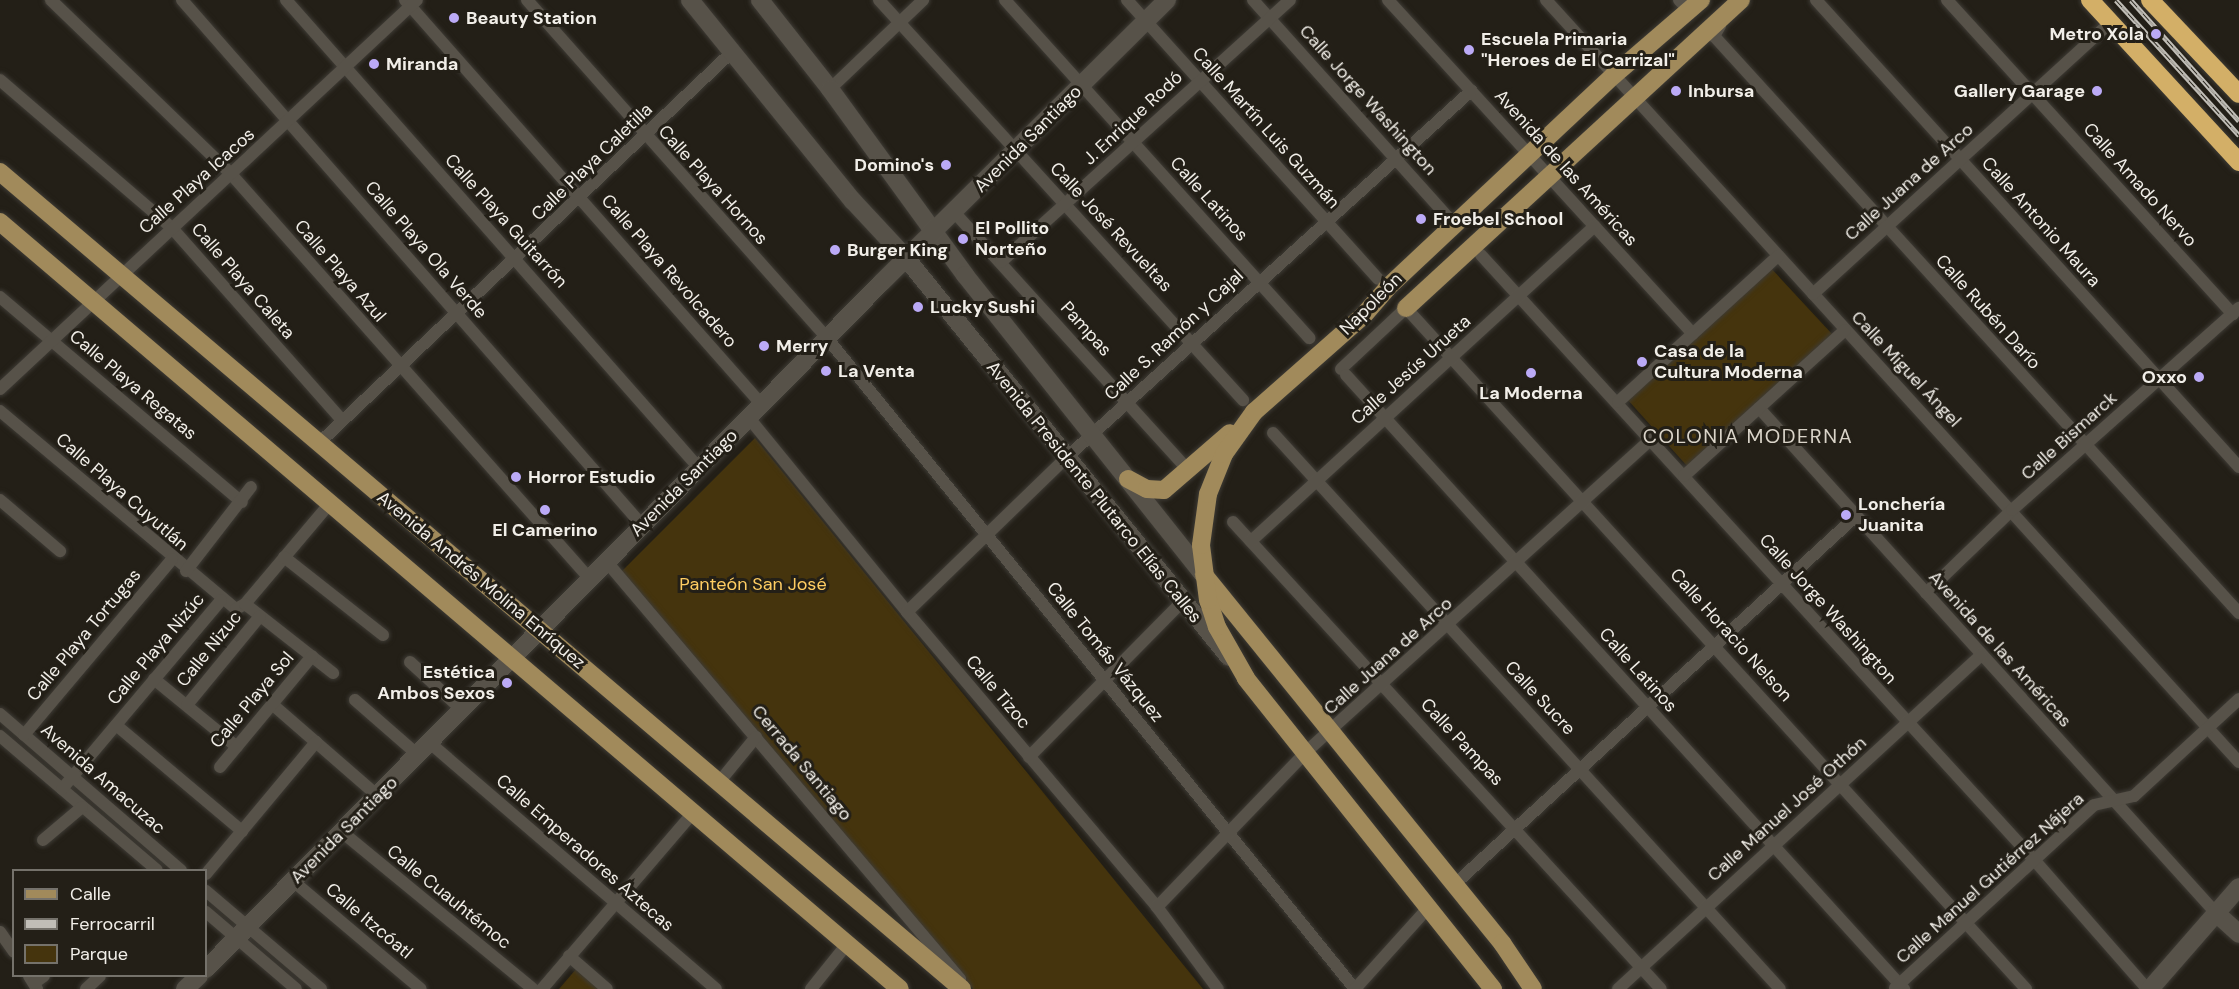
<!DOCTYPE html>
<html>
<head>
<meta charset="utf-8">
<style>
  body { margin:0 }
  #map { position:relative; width:2239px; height:989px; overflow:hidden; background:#231f17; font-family:"DM Sans",sans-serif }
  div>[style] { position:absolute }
  .green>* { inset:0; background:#45340d }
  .roads { filter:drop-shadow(0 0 2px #3e3b35) drop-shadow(0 0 2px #3e3b35) }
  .street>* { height:12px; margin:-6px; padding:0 6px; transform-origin:6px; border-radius:6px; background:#575249 }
  .secondary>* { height:18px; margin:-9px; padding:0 9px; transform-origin:9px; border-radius:9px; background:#575249 }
  .primary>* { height:18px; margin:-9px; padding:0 9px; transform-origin:9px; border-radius:9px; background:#a18a5b }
  .highway>* { height:18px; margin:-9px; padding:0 9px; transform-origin:9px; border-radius:9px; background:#d3af67 }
  .rail>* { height:5px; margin-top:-2.5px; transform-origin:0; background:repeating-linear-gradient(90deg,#231f17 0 9px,#c1beb7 0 18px); box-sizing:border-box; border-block:2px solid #c1beb7 }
  .dots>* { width:16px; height:16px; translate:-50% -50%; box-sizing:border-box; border:3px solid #231f17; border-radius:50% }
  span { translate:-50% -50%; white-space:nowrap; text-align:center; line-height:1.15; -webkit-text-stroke:6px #231f17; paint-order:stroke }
  .poi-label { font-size:18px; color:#f1eee8; font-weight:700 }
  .left { translate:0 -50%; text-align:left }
  .right { translate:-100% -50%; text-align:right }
  .street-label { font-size:18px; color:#f1eee8 }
  .park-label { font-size:18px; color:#ffcd62 }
  .neighbourhood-label { font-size:20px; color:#dad4c9; letter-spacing:1.5px }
  .legend { position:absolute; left:12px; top:869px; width:195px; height:108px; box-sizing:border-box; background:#231f17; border:2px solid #75726b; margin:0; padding:8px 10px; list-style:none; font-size:18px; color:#f1eee8 }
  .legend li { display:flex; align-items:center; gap:12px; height:30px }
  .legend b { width:30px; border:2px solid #75726b }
</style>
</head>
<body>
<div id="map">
  <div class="green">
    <div style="clip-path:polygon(1769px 266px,1832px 334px,1687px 466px,1627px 399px)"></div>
    <div style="clip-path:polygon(755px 438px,1203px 989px,973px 989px,620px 573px)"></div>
    <div style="clip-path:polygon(577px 968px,601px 989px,559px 989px)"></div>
  </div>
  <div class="roads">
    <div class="street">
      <div style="left:51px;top:0;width:250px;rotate:44deg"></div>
      <div style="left:231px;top:174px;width:540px;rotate:48.45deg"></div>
      <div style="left:182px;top:0;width:698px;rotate:48.78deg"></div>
      <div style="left:286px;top:0;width:624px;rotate:48.57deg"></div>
      <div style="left:405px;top:0;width:540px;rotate:48.6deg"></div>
      <div style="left:527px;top:0;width:452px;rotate:48.4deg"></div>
      <div style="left:827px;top:338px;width:838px;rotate:50.96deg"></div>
      <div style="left:879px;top:0;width:541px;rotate:47.7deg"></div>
      <div style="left:1005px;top:0;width:455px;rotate:48deg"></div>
      <div style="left:1127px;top:0;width:375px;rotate:48deg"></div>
      <div style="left:1253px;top:0;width:301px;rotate:48.1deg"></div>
      <div style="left:1388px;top:0;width:452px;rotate:47.6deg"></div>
      <div style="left:1546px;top:0;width:1030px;rotate:47.72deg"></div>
      <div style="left:1679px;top:0;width:14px;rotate:45deg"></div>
      <div style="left:1816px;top:0;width:630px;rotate:47.83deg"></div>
      <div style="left:1947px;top:0;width:425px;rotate:47.7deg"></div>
      <div style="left:1720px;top:26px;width:12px;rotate:121deg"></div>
      <div style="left:1714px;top:36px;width:780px;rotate:47.7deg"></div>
      <div style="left:0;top:80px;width:227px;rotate:40.7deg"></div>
      <div style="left:172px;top:228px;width:256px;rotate:48.5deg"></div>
      <div style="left:830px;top:89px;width:129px;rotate:-43.7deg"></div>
      <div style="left:955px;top:213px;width:348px;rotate:47.8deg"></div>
      <div style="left:1481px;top:255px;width:822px;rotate:47.56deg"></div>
      <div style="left:2036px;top:862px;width:169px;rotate:48.8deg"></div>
      <div style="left:1001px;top:262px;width:390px;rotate:-42.2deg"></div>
      <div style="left:1813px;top:294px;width:402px;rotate:-42.4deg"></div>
      <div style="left:0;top:297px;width:317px;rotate:40.3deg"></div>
      <div style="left:1341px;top:369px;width:89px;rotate:-43.2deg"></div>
      <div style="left:1406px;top:308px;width:921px;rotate:47.68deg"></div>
      <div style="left:1346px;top:375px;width:830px;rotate:47.74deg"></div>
      <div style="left:0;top:389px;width:570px;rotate:-43.01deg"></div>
      <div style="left:1618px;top:402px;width:217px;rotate:-42.4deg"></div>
      <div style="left:1759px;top:408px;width:681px;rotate:47.86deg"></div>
      <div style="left:0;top:411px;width:308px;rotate:40deg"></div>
      <div style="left:236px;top:609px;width:10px;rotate:-29deg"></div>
      <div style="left:245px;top:604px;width:132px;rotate:-49.9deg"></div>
      <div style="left:749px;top:418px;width:250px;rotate:50.8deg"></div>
      <div style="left:907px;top:612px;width:387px;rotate:49.7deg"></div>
      <div style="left:1157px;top:907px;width:102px;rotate:53.4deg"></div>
      <div style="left:1273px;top:433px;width:752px;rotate:47.64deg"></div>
      <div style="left:318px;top:444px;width:570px;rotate:-43.44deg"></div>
      <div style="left:1684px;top:476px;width:217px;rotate:-42.2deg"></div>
      <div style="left:0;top:500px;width:79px;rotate:40.4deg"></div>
      <div style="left:1233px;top:522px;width:633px;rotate:47.5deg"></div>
      <div style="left:1251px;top:541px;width:466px;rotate:-42.5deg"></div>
      <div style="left:284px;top:557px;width:126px;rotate:38.2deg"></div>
      <div style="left:606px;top:561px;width:548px;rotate:49.74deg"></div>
      <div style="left:186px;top:571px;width:106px;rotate:-52.3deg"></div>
      <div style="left:1926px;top:593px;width:120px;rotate:-44deg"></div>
      <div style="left:2012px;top:510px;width:304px;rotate:-41.7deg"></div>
      <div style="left:245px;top:604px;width:112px;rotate:38.1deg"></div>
      <div style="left:907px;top:612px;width:221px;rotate:-44.1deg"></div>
      <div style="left:1066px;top:458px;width:547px;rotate:-42.18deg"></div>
      <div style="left:410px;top:662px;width:71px;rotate:42.7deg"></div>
      <div style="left:154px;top:679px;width:107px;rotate:39.3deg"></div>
      <div style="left:355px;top:700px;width:84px;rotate:41.1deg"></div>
      <div style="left:272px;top:704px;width:140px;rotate:41deg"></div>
      <div style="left:187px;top:705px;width:115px;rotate:-50.6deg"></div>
      <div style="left:0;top:714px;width:239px;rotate:40.8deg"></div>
      <div style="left:116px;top:725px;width:165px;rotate:40.1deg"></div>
      <div style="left:24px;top:735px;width:230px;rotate:-49.9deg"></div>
      <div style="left:0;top:736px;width:206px;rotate:40.5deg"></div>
      <div style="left:430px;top:743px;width:377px;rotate:40.7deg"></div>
      <div style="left:1029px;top:757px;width:218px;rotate:-45.4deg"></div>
      <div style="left:220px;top:767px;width:144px;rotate:-50.3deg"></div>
      <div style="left:720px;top:781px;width:57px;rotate:-50.7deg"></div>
      <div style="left:62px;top:789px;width:247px;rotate:-49.9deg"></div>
      <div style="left:342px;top:832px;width:247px;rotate:39.4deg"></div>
      <div style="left:43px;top:840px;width:51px;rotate:-40.2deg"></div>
      <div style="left:206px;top:874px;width:172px;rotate:-50.2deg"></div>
      <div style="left:293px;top:881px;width:167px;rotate:40.2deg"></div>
      <div style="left:1455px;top:884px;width:544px;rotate:-42.54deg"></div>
      <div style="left:206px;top:891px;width:151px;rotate:40.4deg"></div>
      <div style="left:1157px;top:907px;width:215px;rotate:-46.1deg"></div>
      <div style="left:1306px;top:752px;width:466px;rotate:-42.2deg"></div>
      <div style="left:206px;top:912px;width:118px;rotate:40.5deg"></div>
      <div style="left:0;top:932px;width:24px;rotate:55deg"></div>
      <div style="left:569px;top:956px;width:50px;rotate:41deg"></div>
      <div style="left:29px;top:976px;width:15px;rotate:58deg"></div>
      <div style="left:34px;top:983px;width:12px;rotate:-35deg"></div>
      <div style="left:1895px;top:988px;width:270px;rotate:-42.6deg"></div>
      <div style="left:2094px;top:805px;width:41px;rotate:-12.7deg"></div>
      <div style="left:2134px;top:796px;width:143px;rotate:-42.7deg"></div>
      <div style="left:86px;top:989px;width:19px;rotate:-43deg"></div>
      <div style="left:542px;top:989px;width:232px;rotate:-49.4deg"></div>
      <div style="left:811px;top:989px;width:58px;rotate:-51.3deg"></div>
      <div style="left:1355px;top:989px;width:109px;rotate:-48deg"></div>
      <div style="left:1618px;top:989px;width:493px;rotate:-42.6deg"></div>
    </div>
    <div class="secondary">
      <div style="left:690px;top:0;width:259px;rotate:51deg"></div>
      <div style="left:853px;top:201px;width:78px;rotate:47.1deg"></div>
      <div style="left:906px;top:258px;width:513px;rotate:51.01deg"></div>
      <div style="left:760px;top:0;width:113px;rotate:51.8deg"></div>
      <div style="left:830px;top:89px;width:230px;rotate:54deg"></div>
      <div style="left:965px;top:275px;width:381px;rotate:51.5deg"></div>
      <div style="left:2216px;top:913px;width:31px;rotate:42deg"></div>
      <div style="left:206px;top:969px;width:964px;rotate:-45.46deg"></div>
      <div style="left:882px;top:282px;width:401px;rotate:-44.7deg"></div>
      <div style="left:185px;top:989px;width:19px;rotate:-43deg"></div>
      <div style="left:2150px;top:989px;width:135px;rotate:-48.9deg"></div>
    </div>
    <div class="primary">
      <div style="left:0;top:172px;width:1262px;rotate:40.34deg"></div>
      <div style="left:0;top:222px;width:1182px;rotate:40.44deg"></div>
      <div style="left:1406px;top:308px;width:455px;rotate:-42.6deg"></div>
      <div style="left:1128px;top:479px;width:21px;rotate:28deg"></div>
      <div style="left:1147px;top:489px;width:17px;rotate:3deg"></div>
      <div style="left:1164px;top:490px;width:87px;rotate:-40.8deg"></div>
      <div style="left:1204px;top:575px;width:474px;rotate:51deg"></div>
      <div style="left:1502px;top:943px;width:55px;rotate:56deg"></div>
      <div style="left:1493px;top:989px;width:397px;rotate:-128.5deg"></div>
      <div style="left:1246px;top:678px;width:59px;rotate:-119.6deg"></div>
      <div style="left:1217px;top:627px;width:28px;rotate:-108deg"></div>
      <div style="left:1208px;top:600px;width:55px;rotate:-97.3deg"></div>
      <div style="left:1201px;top:545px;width:51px;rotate:-82.2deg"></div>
      <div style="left:1208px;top:494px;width:43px;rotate:-68.2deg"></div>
      <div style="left:1224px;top:454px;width:52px;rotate:-54.5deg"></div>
      <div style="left:1254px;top:412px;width:145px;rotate:-41.4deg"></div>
      <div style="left:1363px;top:316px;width:37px;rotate:-49deg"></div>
      <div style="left:1387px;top:288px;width:311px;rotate:-43.2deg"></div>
      <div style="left:1614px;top:75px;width:115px;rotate:-40.8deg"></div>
    </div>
    <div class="highway">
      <div style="left:2090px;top:0;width:220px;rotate:47.4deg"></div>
      <div style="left:2150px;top:0;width:129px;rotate:46.6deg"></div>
    </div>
  </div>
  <div class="rail">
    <div style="left:2116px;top:0;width:183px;rotate:47.7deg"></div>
    <div style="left:2131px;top:0;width:162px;rotate:48.2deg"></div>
  </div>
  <div class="dots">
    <div style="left:454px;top:18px;background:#bbaaf6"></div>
    <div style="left:2156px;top:34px;background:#bbaaf6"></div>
    <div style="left:1469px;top:50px;background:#bbaaf6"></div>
    <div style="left:374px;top:64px;background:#bbaaf6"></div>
    <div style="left:1676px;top:91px;background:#bbaaf6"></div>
    <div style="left:2097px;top:91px;background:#bbaaf6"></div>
    <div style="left:946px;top:165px;background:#bbaaf6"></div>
    <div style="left:1421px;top:219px;background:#bbaaf6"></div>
    <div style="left:963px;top:239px;background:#bbaaf6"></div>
    <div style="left:835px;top:250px;background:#bbaaf6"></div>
    <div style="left:918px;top:307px;background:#bbaaf6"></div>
    <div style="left:764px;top:346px;background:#bbaaf6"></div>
    <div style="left:1642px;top:362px;background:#bbaaf6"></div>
    <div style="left:826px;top:371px;background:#bbaaf6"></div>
    <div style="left:1531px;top:373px;background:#bbaaf6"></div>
    <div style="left:2199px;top:377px;background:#bbaaf6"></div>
    <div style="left:516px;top:477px;background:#bbaaf6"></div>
    <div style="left:545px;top:510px;background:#bbaaf6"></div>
    <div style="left:1846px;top:515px;background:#bbaaf6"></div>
    <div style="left:507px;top:683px;background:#bbaaf6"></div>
  </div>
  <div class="poi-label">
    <span class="left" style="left:466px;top:18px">Beauty Station</span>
    <span class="right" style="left:2144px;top:34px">Metro Xola</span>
    <span class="left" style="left:1481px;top:50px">Escuela Primaria<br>"Heroes de El Carrizal"</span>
    <span class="left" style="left:386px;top:64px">Miranda</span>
    <span class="left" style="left:1688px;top:91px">Inbursa</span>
    <span class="right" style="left:2085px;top:91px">Gallery Garage</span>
    <span class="right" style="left:934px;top:165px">Domino's</span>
    <span class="left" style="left:1433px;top:219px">Froebel School</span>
    <span class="left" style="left:975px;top:239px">El Pollito<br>Norteño</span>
    <span class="left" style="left:847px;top:250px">Burger King</span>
    <span class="left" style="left:930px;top:307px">Lucky Sushi</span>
    <span class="left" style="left:776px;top:346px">Merry</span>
    <span class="left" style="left:1654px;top:362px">Casa de la<br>Cultura Moderna</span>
    <span class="left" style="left:838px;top:371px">La Venta</span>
    <span class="right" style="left:2187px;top:377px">Oxxo</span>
    <span style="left:1531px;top:393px">La Moderna</span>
    <span class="left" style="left:528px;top:477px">Horror Estudio</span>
    <span class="left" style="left:1858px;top:515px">Lonchería<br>Juanita</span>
    <span style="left:545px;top:530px">El Camerino</span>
    <span class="right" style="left:495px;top:683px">Estética<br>Ambos Sexos</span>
  </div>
  <div class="street-label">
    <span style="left:1368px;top:100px;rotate:48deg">Calle Jorge Washington</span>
    <span style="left:1133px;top:118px;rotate:-43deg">J. Enrique Rodó</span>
    <span style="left:1266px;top:128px;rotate:48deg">Calle Martín Luis Guzmán</span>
    <span style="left:1028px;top:139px;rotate:-45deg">Avenida Santiago</span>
    <span style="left:592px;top:162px;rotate:-44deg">Calle Playa Caletilla</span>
    <span style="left:1566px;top:168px;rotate:48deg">Avenida de las Américas</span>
    <span style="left:197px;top:181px;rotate:-42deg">Calle Playa Icacos</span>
    <span style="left:1909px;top:182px;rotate:-42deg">Calle Juana de Arco</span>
    <span style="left:713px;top:185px;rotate:48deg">Calle Playa Hornos</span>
    <span style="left:2140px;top:185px;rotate:48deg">Calle Amado Nervo</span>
    <span style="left:1209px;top:199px;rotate:48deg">Calle Latinos</span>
    <span style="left:506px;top:221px;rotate:48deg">Calle Playa Guitarrón</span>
    <span style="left:2041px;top:222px;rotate:48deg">Calle Antonio Maura</span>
    <span style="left:1111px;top:227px;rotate:47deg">Calle José Revueltas</span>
    <span style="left:426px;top:250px;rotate:49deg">Calle Playa Ola Verde</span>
    <span style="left:340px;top:271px;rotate:49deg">Calle Playa Azul</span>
    <span style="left:669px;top:271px;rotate:49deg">Calle Playa Revolcadero</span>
    <span style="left:243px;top:281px;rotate:49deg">Calle Playa Caleta</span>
    <span style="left:1371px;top:304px;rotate:-45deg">Napoleón</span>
    <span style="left:1988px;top:312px;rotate:48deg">Calle Rubén Darío</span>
    <span style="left:1086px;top:329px;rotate:48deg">Pampas</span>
    <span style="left:1174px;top:335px;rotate:-43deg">Calle S. Ramón y Cajal</span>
    <span style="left:1906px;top:369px;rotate:47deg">Calle Miguel Ángel</span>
    <span style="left:1411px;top:370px;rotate:-42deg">Calle Jesús Urueta</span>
    <span style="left:133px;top:385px;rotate:40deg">Calle Playa Regatas</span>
    <span style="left:2069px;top:436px;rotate:-42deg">Calle Bismarck</span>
    <span style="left:684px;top:483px;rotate:-45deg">Avenida Santiago</span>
    <span style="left:122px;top:492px;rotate:41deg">Calle Playa Cuyutlán</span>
    <span style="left:1094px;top:492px;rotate:51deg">Avenida Presidente Plutarco Elías Calles</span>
    <span style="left:481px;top:580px;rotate:40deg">Avenida Andrés Molina Enríquez</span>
    <span style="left:1828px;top:609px;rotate:48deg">Calle Jorge Washington</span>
    <span style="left:84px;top:635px;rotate:-50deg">Calle Playa Tortugas</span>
    <span style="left:1731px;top:635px;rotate:48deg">Calle Horacio Nelson</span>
    <span style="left:156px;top:649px;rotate:-50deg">Calle Playa Nizúc</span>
    <span style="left:209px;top:649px;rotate:-51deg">Calle Nizuc</span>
    <span style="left:2000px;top:649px;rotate:48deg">Avenida de las Américas</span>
    <span style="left:1105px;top:652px;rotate:51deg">Calle Tomás Vázquez</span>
    <span style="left:1388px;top:656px;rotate:-42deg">Calle Juana de Arco</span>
    <span style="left:1638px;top:670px;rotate:48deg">Calle Latinos</span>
    <span style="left:998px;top:692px;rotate:50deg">Calle Tizoc</span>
    <span style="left:1540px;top:698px;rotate:47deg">Calle Sucre</span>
    <span style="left:252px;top:700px;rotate:-50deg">Calle Playa Sol</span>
    <span style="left:1462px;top:742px;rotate:47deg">Calle Pampas</span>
    <span style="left:802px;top:763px;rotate:50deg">Cerrada Santiago</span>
    <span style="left:103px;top:779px;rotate:41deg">Avenida Amacuzac</span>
    <span style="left:1787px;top:809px;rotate:-42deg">Calle Manuel José Othón</span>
    <span style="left:344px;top:830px;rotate:-45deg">Avenida Santiago</span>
    <span style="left:585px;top:853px;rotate:41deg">Calle Emperadores Aztecas</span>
    <span style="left:1990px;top:878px;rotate:-42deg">Calle Manuel Gutiérrez Nájera</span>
    <span style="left:449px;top:897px;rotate:39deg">Calle Cuauhtémoc</span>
    <span style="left:369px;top:921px;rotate:40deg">Calle Itzcóatl</span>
  </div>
  <div class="park-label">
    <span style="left:753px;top:584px">Panteón San José</span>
  </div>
  <div class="neighbourhood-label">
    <span style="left:1748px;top:436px">COLONIA MODERNA</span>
  </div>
  <ul class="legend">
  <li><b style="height:8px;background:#a18a5b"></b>Calle</li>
  <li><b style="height:8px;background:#c1beb7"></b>Ferrocarril</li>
  <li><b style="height:16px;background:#45340d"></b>Parque</li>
  </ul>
</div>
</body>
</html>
